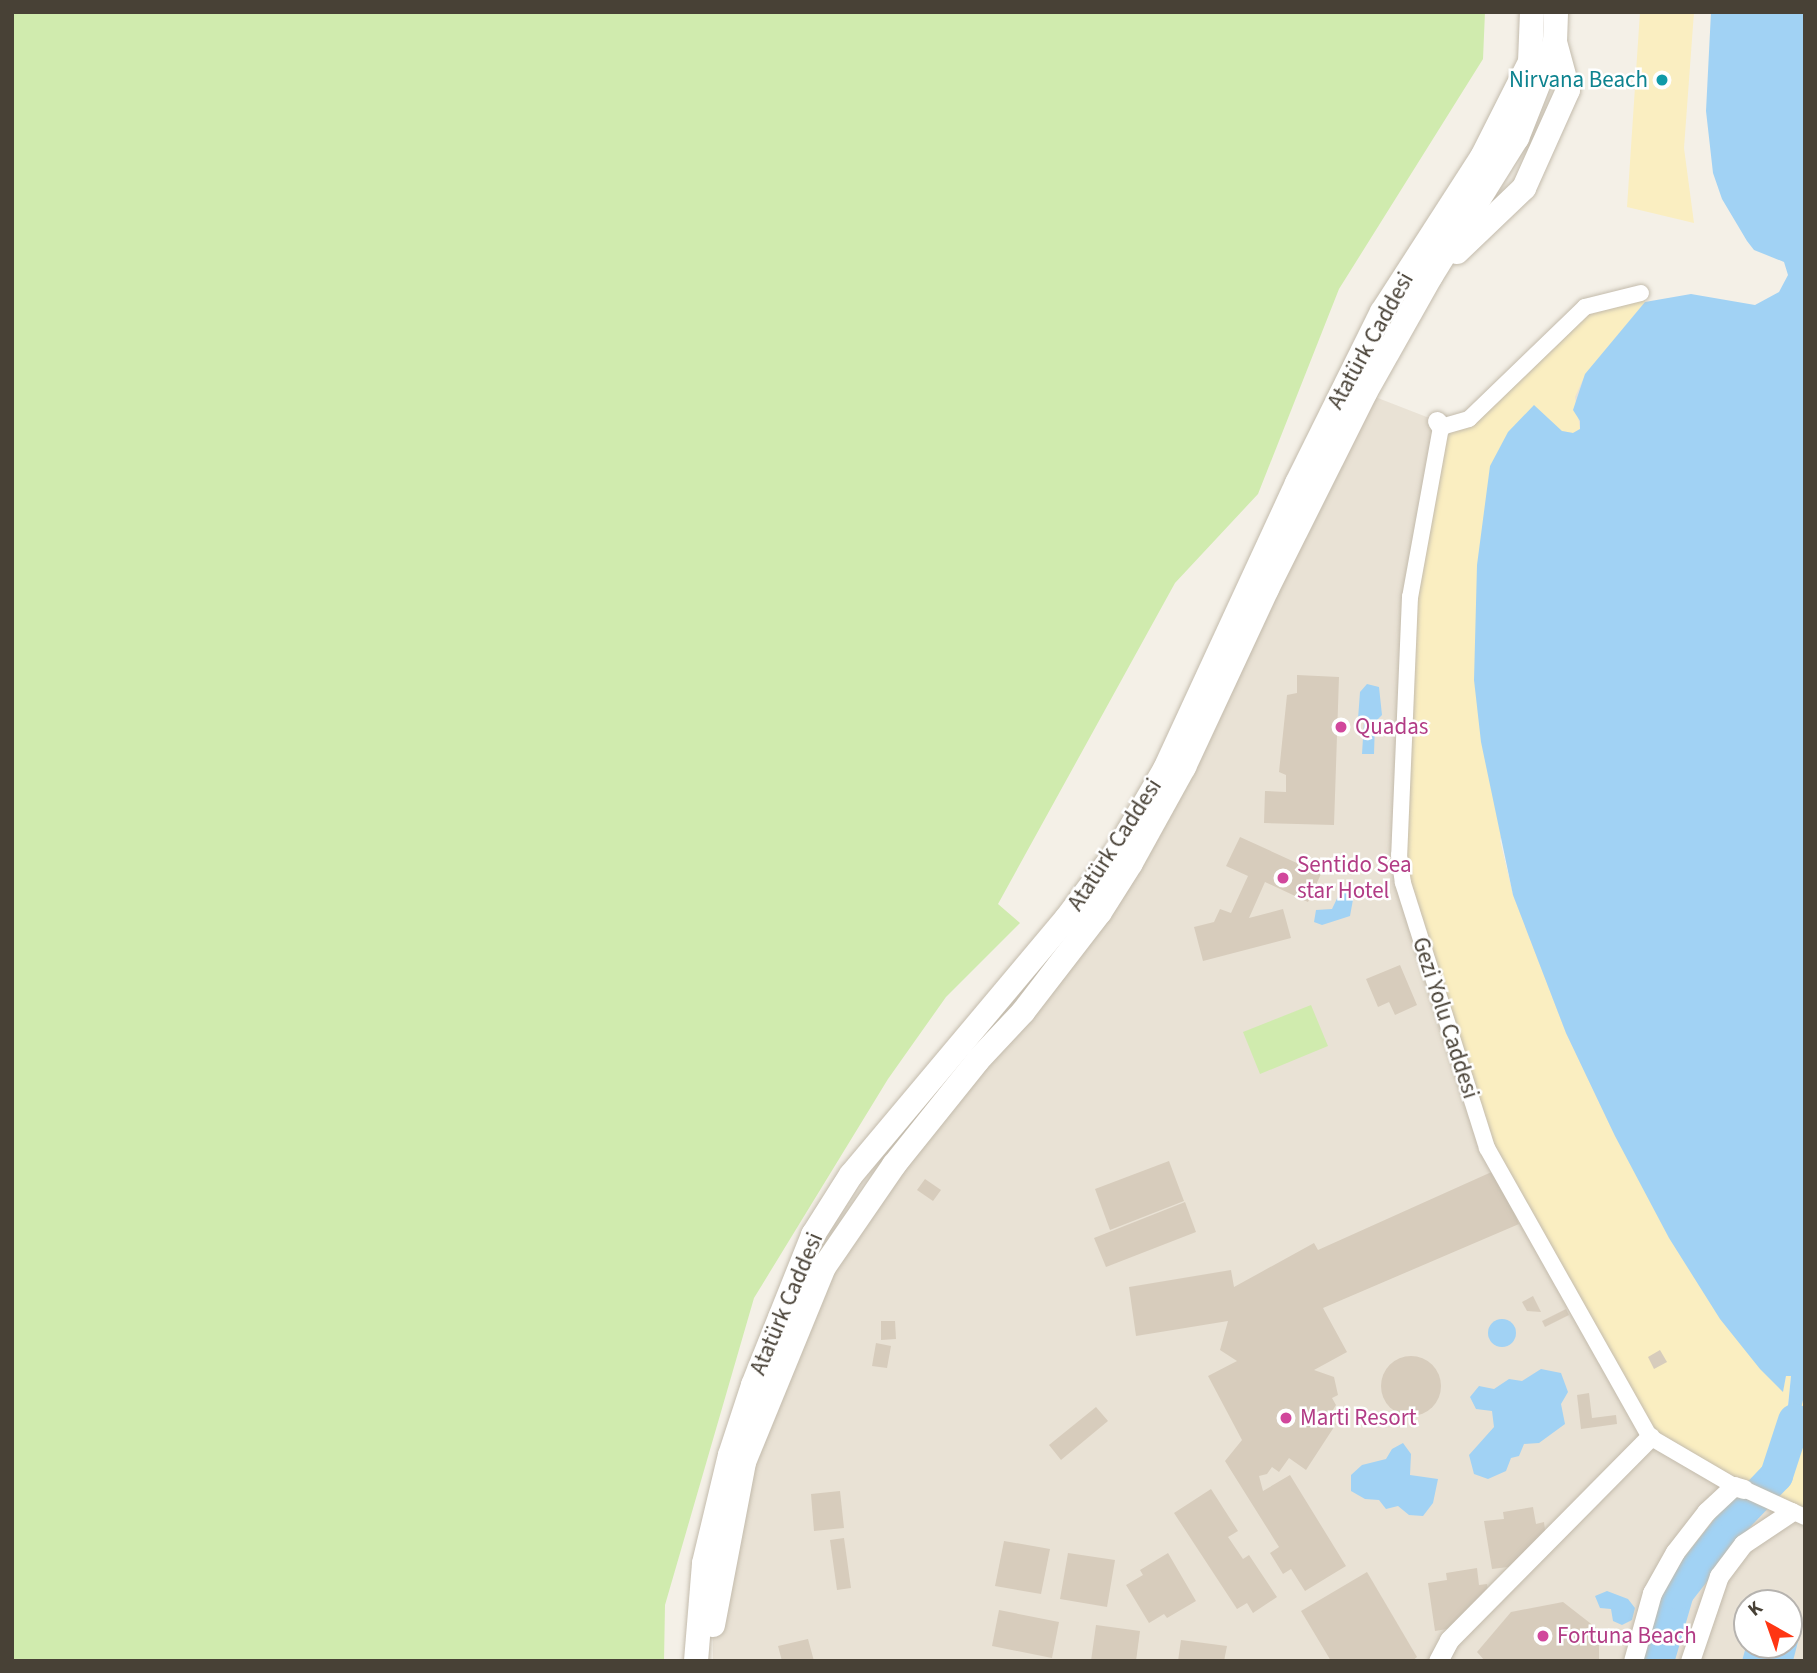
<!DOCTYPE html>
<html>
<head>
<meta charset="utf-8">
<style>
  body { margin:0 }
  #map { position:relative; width:1817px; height:1673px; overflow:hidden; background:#f4f0e7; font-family:"Source Sans 3",sans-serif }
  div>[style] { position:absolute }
  .residential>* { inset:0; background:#e9e2d5 }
  .green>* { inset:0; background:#d0ebae }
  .sand>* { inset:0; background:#faeec1 }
  .water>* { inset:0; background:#a1d2f4 }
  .round { border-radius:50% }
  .river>* { height:33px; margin:-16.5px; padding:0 16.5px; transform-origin:16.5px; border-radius:16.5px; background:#a1d2f4 }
  .building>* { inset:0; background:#d7ccbc }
  .roads { filter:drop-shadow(0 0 2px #c3bbac) drop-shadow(0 0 2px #c3bbac) }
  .pedestrian>* { height:16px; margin:-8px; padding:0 8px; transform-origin:8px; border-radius:8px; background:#fff }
  .minor>* { height:19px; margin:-9.5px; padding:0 9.5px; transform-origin:9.5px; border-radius:9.5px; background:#fff }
  .tertiary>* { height:24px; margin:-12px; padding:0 12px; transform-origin:12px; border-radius:12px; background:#fff }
  .dots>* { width:19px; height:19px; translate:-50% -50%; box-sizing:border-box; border:4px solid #fff; border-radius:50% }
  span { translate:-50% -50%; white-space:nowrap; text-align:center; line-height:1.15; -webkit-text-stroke:5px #fff; paint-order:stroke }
  .culture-label { font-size:23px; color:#0d838f }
  .right { translate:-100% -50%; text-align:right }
  .street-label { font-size:23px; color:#484136 }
  .hotel-label { font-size:23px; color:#b23c85 }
  .left { translate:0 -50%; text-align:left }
  .frame { position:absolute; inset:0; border:14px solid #484136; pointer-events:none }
  .north { position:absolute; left:1733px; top:1589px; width:70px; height:70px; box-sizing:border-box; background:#fff; border:2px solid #b6b3af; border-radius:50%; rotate:320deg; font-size:19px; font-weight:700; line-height:28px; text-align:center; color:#484136 }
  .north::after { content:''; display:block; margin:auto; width:24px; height:32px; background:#ff3613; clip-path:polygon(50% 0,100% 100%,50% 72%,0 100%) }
</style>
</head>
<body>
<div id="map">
  <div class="residential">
    <div style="clip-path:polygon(evenodd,1645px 302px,1606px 349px,1500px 841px,1513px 895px,1798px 1422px,1805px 1391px,1805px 1661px,713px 1661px,713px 1623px,744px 1462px,824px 1267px,1023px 1012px,1365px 393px,1437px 421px,1441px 427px,1645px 302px,1747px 1603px,1789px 1603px,1789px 1645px,1747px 1645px,1747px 1603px)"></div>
  </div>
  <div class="green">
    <div style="clip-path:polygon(12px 12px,1485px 12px,1483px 59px,1339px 289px,1258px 494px,1175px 583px,998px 904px,1020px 923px,946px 997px,888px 1079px,754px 1298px,665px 1605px,664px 1661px,12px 1661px)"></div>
    <div style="clip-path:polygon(1311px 1005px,1328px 1046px,1260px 1074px,1243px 1032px)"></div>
  </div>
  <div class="sand">
    <div style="clip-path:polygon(1640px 12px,1694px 12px,1684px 148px,1694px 223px,1627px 207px)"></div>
    <div style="clip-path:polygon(1641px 293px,1645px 302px,1585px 375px,1575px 397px,1580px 429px,1573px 433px,1562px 431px,1500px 841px,1513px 895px,1566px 1033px,1615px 1136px,1783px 1391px,1786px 1376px,1791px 1376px,1787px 1415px,1798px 1421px,1805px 1391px,1805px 1517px,1650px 1437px,1487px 1148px,1403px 883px,1410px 597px,1441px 427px,1469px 419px,1585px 307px)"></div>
  </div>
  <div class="water">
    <div style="clip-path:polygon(1711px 12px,1805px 12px,1805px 1391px,1798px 1422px,1787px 1416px,1791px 1376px,1786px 1376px,1783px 1392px,1760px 1369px,1720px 1319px,1669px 1238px,1615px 1136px,1566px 1033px,1513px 895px,1481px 742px,1474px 680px,1477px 565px,1490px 466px,1508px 432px,1534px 405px,1562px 431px,1573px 433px,1580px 429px,1580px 421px,1573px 410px,1585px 374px,1645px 302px,1691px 294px,1755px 305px,1779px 292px,1788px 275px,1784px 262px,1754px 250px,1747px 241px,1722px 199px,1713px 173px,1706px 111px)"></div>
    <div style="clip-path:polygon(1367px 684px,1379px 687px,1382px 715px,1375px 722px,1374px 754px,1362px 754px,1364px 722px,1358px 719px,1360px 692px)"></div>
    <div style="clip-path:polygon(1351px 885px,1354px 894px,1350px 916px,1322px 925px,1314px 922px,1316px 910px,1332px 909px,1342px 888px)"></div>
    <div class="round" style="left:1488px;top:1319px;width:28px;height:28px"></div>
    <div style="clip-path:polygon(1541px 1369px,1561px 1373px,1568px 1392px,1561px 1404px,1565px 1424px,1539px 1443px,1524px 1444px,1519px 1456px,1511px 1458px,1506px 1471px,1488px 1479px,1474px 1474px,1469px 1455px,1494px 1427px,1492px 1411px,1476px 1409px,1470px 1397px,1479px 1386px,1494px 1389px,1509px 1379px,1522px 1381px)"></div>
    <div style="clip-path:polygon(1403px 1443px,1411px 1454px,1410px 1475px,1438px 1479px,1433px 1503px,1423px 1516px,1409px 1515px,1398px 1506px,1386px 1509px,1379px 1500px,1365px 1499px,1351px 1491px,1351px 1475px,1362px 1465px,1386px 1459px,1392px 1449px)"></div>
    <div style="clip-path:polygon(1607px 1591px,1628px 1599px,1635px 1608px,1632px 1620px,1622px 1625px,1613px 1621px,1611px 1609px,1600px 1608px,1595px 1596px)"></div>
    <div style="clip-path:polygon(1789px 1626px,1800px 1634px,1793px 1661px,1742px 1661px,1747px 1643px,1789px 1645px)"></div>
  </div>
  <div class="river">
    <div style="left:1657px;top:1661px;width:72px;rotate:-73.8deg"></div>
    <div style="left:1677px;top:1592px;width:95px;rotate:-51.8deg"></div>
    <div style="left:1736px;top:1517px;width:58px;rotate:-46.4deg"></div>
    <div style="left:1776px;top:1475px;width:58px;rotate:-71.9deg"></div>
  </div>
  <div class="building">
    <div style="clip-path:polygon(1297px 675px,1339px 677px,1334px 825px,1264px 823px,1265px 791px,1286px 792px,1286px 775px,1279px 772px,1287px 695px,1297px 693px)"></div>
    <div style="clip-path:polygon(1240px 837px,1321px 874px,1308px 902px,1265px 882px,1249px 918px,1283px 909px,1291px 938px,1203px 961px,1194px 927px,1214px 922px,1220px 909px,1231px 913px,1248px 876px,1226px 866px)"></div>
    <div style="clip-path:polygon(1400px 965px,1417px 1005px,1395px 1015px,1389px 1002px,1378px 1007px,1366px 979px)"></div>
    <div style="clip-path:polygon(1169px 1161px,1184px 1201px,1110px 1230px,1095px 1189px)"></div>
    <div style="clip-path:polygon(1496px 1170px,1519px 1224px,1323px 1308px,1347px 1352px,1314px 1370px,1334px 1377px,1338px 1395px,1332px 1398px,1336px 1405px,1328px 1418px,1336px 1424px,1306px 1470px,1289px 1458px,1279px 1472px,1272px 1467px,1267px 1474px,1259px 1476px,1263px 1491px,1290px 1475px,1346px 1566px,1305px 1591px,1291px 1569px,1283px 1574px,1270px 1553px,1279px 1547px,1225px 1461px,1242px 1440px,1208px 1376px,1237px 1361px,1220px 1350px,1228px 1321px,1136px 1336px,1129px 1287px,1231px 1270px,1234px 1287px,1314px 1243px,1318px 1250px)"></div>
    <div style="clip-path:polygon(925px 1179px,941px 1190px,933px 1201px,917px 1190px)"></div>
    <div style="clip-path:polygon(1185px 1202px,1196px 1232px,1106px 1267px,1094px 1238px)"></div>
    <div style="clip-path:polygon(1533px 1296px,1541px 1312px,1527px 1311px,1522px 1302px)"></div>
    <div style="clip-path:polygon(1566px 1309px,1569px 1315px,1545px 1327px,1542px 1321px)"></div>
    <div style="clip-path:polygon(881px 1321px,895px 1321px,896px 1339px,881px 1340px)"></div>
    <div style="clip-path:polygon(876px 1343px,891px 1346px,887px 1368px,872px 1366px)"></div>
    <div style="clip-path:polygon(1660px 1350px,1667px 1362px,1654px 1369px,1648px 1357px)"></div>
    <div class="round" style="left:1381px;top:1356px;width:60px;height:60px"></div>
    <div style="clip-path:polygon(1589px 1393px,1592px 1418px,1616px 1415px,1617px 1424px,1581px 1429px,1577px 1395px)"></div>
    <div style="clip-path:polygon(1096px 1407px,1108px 1421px,1061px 1460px,1049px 1445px)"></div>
    <div style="clip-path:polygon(1211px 1489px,1238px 1531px,1228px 1537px,1243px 1559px,1249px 1555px,1277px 1597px,1253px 1613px,1247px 1603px,1237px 1609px,1174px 1513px)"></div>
    <div style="clip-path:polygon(840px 1491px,844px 1528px,814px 1531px,811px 1494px)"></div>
    <div style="clip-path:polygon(1533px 1507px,1536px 1524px,1544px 1522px,1546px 1538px,1516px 1566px,1492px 1569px,1484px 1521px,1504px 1519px,1503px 1512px)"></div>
    <div style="clip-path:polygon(844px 1538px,851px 1588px,837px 1590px,830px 1540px)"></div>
    <div style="clip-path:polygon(1004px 1541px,1050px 1549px,1041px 1594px,995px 1586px)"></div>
    <div style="clip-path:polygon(1068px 1553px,1115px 1560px,1107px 1607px,1060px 1599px)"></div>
    <div style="clip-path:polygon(1168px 1553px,1196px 1601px,1167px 1618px,1164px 1614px,1149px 1623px,1126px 1585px,1143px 1575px,1140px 1570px)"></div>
    <div style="clip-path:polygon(1477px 1568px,1479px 1585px,1487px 1584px,1489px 1599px,1459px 1627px,1435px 1631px,1428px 1583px,1447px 1580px,1446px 1573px)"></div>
    <div style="clip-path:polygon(1367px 1572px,1417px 1657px,1412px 1661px,1331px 1661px,1301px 1611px)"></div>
    <div style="clip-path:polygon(1563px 1602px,1599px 1630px,1599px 1661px,1485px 1661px,1477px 1652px,1511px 1612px)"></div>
    <div style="clip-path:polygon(999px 1610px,1059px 1622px,1052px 1658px,992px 1646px)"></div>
    <div style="clip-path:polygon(1096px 1625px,1140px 1631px,1136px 1661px,1091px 1661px)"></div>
    <div style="clip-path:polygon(808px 1639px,814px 1661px,782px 1661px,778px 1646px)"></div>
    <div style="clip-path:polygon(1181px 1640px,1227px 1646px,1224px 1661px,1178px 1661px)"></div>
  </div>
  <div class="roads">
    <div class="pedestrian">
      <div style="left:1641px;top:293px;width:58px;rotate:166deg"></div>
      <div style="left:1585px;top:307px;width:161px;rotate:136deg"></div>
      <div style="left:1469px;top:419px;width:29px;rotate:164deg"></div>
      <div style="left:1441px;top:427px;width:173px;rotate:100.3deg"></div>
      <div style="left:1410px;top:597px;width:258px;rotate:92.4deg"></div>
      <div style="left:1399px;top:855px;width:28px;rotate:82deg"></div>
      <div style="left:1403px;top:883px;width:278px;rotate:72.4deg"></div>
      <div style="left:1487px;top:1148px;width:332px;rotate:60.6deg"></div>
      <div style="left:1650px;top:1437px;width:97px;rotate:30.3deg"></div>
      <div style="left:1744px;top:1489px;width:67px;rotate:24.7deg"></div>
    </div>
    <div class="minor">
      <div style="left:1437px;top:421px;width:7px;rotate:56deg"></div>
      <div style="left:1438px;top:1661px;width:24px;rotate:-62deg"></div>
      <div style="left:1449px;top:1640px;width:286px;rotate:-45.3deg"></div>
      <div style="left:1633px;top:1661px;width:71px;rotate:-74.4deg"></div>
      <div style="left:1652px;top:1593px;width:47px;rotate:-60.7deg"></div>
      <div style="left:1675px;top:1552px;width:51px;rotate:-52.2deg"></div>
      <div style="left:1706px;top:1512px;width:38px;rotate:-43deg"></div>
      <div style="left:1734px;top:1486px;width:10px;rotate:17deg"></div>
      <div style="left:1690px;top:1661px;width:90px;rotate:-71.2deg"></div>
      <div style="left:1719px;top:1576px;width:40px;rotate:-53deg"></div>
      <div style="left:1743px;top:1544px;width:58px;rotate:-33.7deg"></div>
    </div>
    <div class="tertiary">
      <div style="left:1457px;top:252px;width:93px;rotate:-43.7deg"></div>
      <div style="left:1524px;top:188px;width:107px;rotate:-65.8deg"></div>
      <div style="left:1568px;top:90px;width:50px;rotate:-105.2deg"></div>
      <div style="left:713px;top:1625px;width:166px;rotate:-79.2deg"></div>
      <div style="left:744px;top:1462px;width:211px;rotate:-67.7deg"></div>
      <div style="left:824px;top:1267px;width:124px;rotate:-55.5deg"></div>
      <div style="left:894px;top:1165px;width:134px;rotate:-51.3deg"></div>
      <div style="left:978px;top:1060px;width:66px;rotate:-46.8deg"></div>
      <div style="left:1023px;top:1012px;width:126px;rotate:-52.4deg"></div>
      <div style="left:1100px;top:912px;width:58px;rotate:-57.7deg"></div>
      <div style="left:1131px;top:863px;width:110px;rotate:-61.1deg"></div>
      <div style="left:1184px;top:767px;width:196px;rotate:-65deg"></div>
      <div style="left:1267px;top:589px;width:219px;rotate:-63.4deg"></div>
      <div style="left:1365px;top:393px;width:134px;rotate:-60.6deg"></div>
      <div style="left:1431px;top:276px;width:163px;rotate:-58.1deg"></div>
      <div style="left:1517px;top:138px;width:103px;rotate:-68.4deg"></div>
      <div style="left:1555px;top:42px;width:30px;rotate:-88deg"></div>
      <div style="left:696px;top:1661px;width:98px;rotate:-85.3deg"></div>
      <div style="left:704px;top:1563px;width:111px;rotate:-76.5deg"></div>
      <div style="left:730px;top:1455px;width:74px;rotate:-71.8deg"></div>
      <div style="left:753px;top:1385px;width:162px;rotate:-68.2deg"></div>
      <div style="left:813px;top:1235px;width:71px;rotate:-57.7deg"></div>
      <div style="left:851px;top:1175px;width:334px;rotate:-50deg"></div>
      <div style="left:1066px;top:919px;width:85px;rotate:-53.1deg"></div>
      <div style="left:1117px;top:851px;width:95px;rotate:-59.7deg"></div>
      <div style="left:1165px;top:769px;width:315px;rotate:-65.2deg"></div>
      <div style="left:1297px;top:483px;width:191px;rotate:-63.6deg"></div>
      <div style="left:1382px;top:312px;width:184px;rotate:-57.2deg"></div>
      <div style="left:1482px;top:157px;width:106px;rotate:-63.2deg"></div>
      <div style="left:1530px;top:62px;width:50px;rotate:-87.7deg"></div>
    </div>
  </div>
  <div class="dots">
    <div style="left:1662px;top:80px;background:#0f9aa8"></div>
    <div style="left:1341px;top:727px;background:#d1479c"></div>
    <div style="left:1283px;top:878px;background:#d1479c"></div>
    <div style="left:1286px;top:1418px;background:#d1479c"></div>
    <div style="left:1543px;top:1636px;background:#d1479c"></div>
  </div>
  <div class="culture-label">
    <span class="right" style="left:1648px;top:80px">Nirvana Beach</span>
  </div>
  <div class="street-label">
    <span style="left:1371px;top:341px;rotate:-61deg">Atatürk Caddesi</span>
    <span style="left:1115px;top:845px;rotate:-57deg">Atatürk Caddesi</span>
    <span style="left:1445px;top:1018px;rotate:72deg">Gezi Yolu Caddesi</span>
    <span style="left:787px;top:1304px;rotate:-67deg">Atatürk Caddesi</span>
  </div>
  <div class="hotel-label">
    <span class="left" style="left:1355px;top:727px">Quadas</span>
    <span class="left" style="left:1297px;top:878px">Sentido Sea<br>star Hotel</span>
    <span class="left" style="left:1300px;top:1418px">Marti Resort</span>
    <span class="left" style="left:1557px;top:1636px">Fortuna Beach</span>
  </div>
  <div class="frame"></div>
  <div class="north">K</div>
</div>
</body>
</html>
